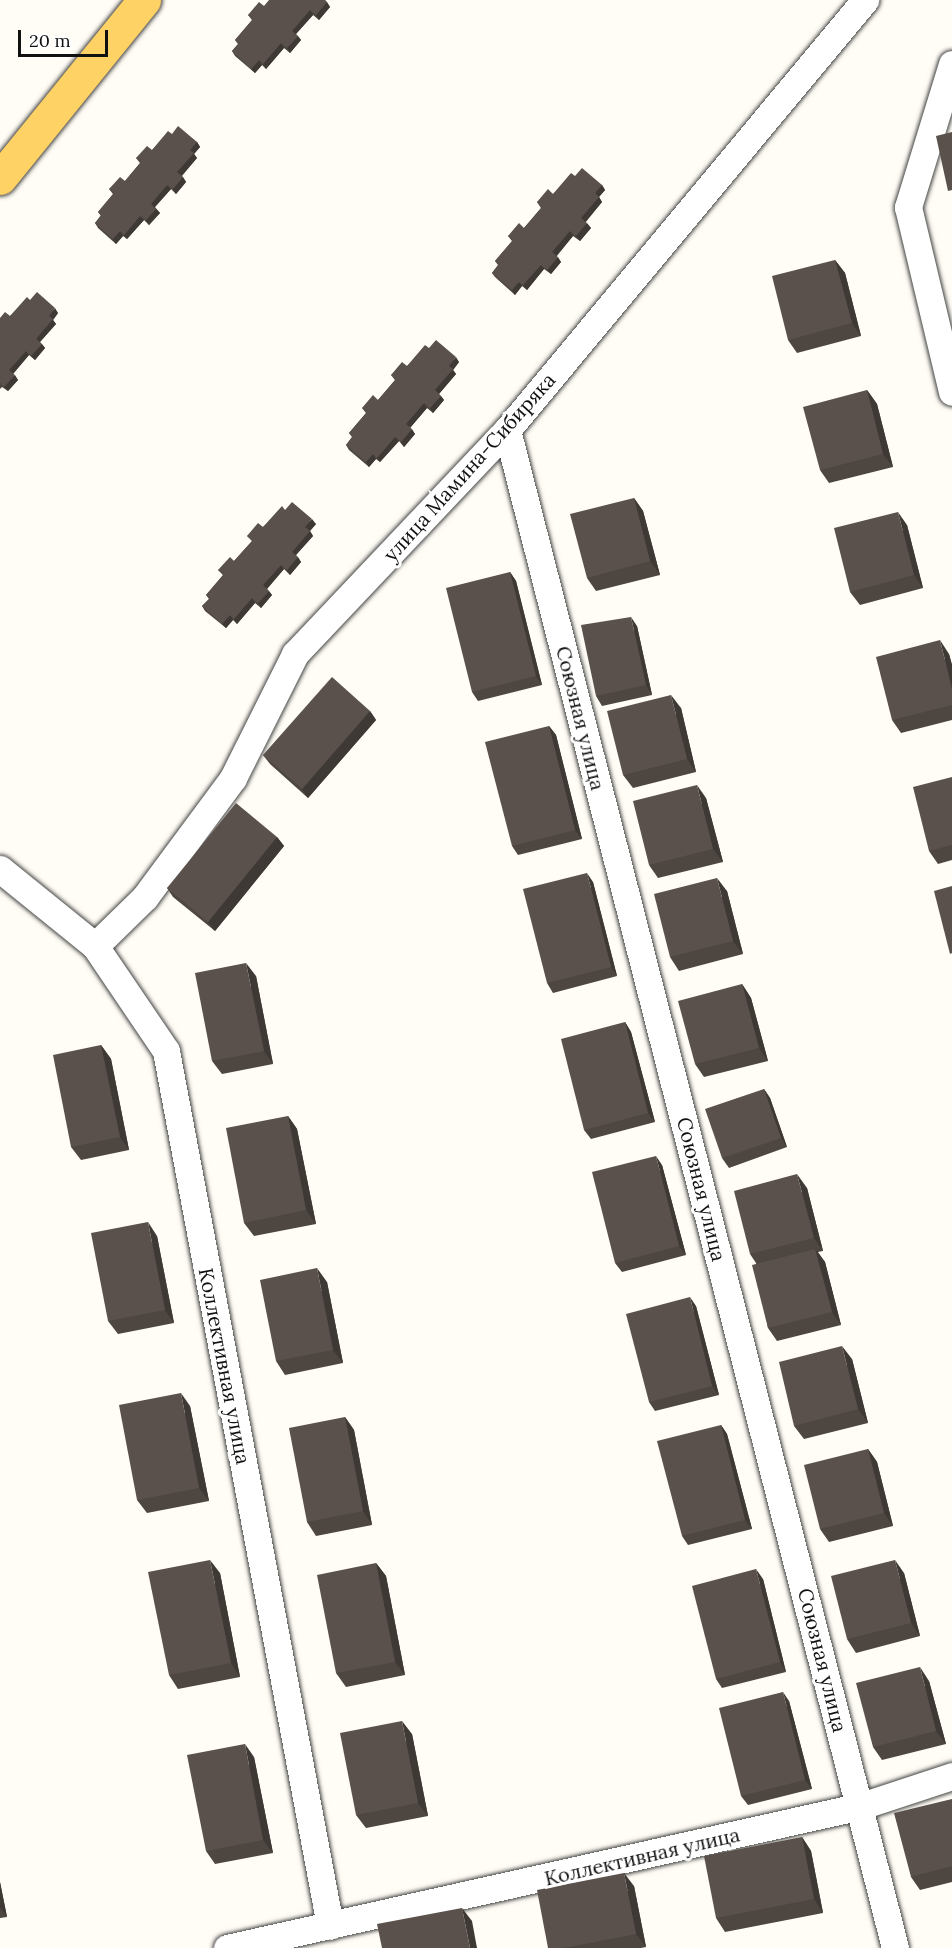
<!DOCTYPE html>
<html>
<head>
<meta charset="utf-8">
<style>
  body { margin:0 }
  #map { position:relative; width:952px; height:1948px; overflow:hidden; background:#fffdf5; font-family:Lora,serif }
  div>[style] { position:absolute }
  .roads { filter:drop-shadow(0 0 2px #444) drop-shadow(0 0 2px #444) }
  .street>* { height:27px; margin:-13.5px; padding:0 13.5px; transform-origin:13.5px; border-radius:13.5px; background:#fff }
  .primary>* { height:33px; margin:-16.5px; padding:0 16.5px; transform-origin:16.5px; border-radius:16.5px; background:#ffd265 }
  .wall>* { inset:0; background:#4d4641 }
  .shaded-wall>* { inset:0; background:#3f3935 }
  .building>* { inset:0; background:#5a514c }
  span { translate:-50% -50%; white-space:nowrap; text-align:center; line-height:1.15; -webkit-text-stroke:6px #fff; paint-order:stroke }
  .street-label { font-size:20px; color:#111 }
  .scale { position:absolute; left:18px; top:30px; width:90px; height:27px; box-sizing:border-box; border:3px solid #111; border-top:0; padding-left:8px; font-size:18px; line-height:21px; white-space:nowrap; color:#111; -webkit-text-stroke:4px #fff; paint-order:stroke }
</style>
</head>
<body>
<div id="map">
  <div class="roads">
    <div class="street">
      <div style="left:952px;top:64px;width:150px;rotate:107.1deg"></div>
      <div style="left:908px;top:207px;width:190px;rotate:76.6deg"></div>
      <div style="left:507px;top:430px;width:1567px;rotate:75.66deg"></div>
      <div style="left:0;top:869px;width:122px;rotate:39deg"></div>
      <div style="left:95px;top:946px;width:127px;rotate:55.9deg"></div>
      <div style="left:166px;top:1051px;width:890px;rotate:79.38deg"></div>
      <div style="left:95px;top:946px;width:70px;rotate:-44.4deg"></div>
      <div style="left:145px;top:897px;width:148px;rotate:-53.5deg"></div>
      <div style="left:233px;top:778px;width:139px;rotate:-63.4deg"></div>
      <div style="left:295px;top:654px;width:308px;rotate:-46.6deg"></div>
      <div style="left:507px;top:430px;width:560px;rotate:-50.22deg"></div>
      <div style="left:227px;top:1948px;width:650px;rotate:-12.62deg"></div>
      <div style="left:861px;top:1806px;width:96px;rotate:-18.2deg"></div>
    </div>
    <div class="primary">
      <div style="left:0;top:178px;width:229px;rotate:-51deg"></div>
    </div>
  </div>
  <div class="wall">
    <div style="clip-path:polygon(325px 0,330px 7px,319px 20px,313px 15px,296px 34px,301px 40px,290px 53px,284px 48px,266px 69px,262px 65px,255px 73px,235px 56px,232px 51px,238px 44px,235px 40px,252px 20px,248px 15px,264px 6px)"></div>
    <div style="clip-path:polygon(172px 134px,197px 142px,200px 147px,194px 154px,197px 158px,182px 176px,186px 182px,176px 194px,171px 189px,155px 207px,160px 213px,149px 225px,144px 220px,127px 239px,123px 236px,116px 244px,98px 228px,95px 223px,101px 216px,98px 212px,113px 194px,109px 189px,125px 181px,140px 163px,136px 158px,152px 150px)"></div>
    <div style="clip-path:polygon(575px 176px,602px 185px,605px 190px,599px 197px,602px 202px,585px 222px,591px 228px,580px 241px,573px 236px,556px 256px,561px 262px,551px 274px,544px 269px,527px 290px,522px 286px,515px 295px,495px 277px,492px 273px,498px 265px,495px 261px,512px 241px,508px 236px,524px 228px,541px 208px,537px 202px,553px 194px)"></div>
    <div style="clip-path:polygon(835px 260px,845px 273px,861px 336px,797px 353px,788px 340px)"></div>
    <div style="clip-path:polygon(30px 300px,58px 313px,53px 320px,56px 324px,40px 342px,45px 348px,35px 360px,29px 355px,13px 374px,18px 380px,8px 391px,2px 387px,0 389px,0 318px,10px 316px)"></div>
    <div style="clip-path:polygon(429px 348px,459px 362px,453px 370px,456px 374px,439px 394px,444px 400px,433px 413px,427px 408px,410px 428px,415px 434px,404px 447px,399px 441px,380px 462px,376px 459px,369px 467px,349px 450px,346px 445px,352px 437px,349px 433px,366px 413px,362px 408px,378px 400px,395px 380px,391px 375px,407px 366px)"></div>
    <div style="clip-path:polygon(867px 390px,877px 404px,893px 467px,829px 483px,820px 470px)"></div>
    <div style="clip-path:polygon(634px 498px,643px 511px,660px 575px,596px 591px,587px 578px)"></div>
    <div style="clip-path:polygon(285px 510px,316px 524px,310px 531px,313px 536px,296px 555px,301px 562px,290px 575px,284px 569px,267px 589px,272px 595px,261px 608px,255px 603px,237px 624px,233px 620px,226px 628px,205px 611px,202px 606px,209px 599px,206px 595px,223px 575px,218px 570px,234px 561px,252px 541px,247px 536px,263px 527px)"></div>
    <div style="clip-path:polygon(907px 525px,923px 588px,860px 605px,850px 592px)"></div>
    <div style="clip-path:polygon(510px 572px,516px 581px,542px 685px,478px 701px,472px 692px)"></div>
    <div style="clip-path:polygon(637px 626px,652px 695px,602px 706px,596px 696px)"></div>
    <div style="clip-path:polygon(949px 654px,952px 665px,952px 720px,901px 733px,892px 720px)"></div>
    <div style="clip-path:polygon(681px 708px,696px 772px,633px 788px,623px 775px)"></div>
    <div style="clip-path:polygon(370px 711px,376px 720px,308px 798px,270px 764px,263px 755px)"></div>
    <div style="clip-path:polygon(549px 726px,556px 735px,582px 839px,518px 855px,512px 846px)"></div>
    <div style="clip-path:polygon(952px 777px,952px 860px,938px 864px,929px 851px)"></div>
    <div style="clip-path:polygon(706px 798px,723px 862px,658px 878px,649px 865px)"></div>
    <div style="clip-path:polygon(277px 837px,284px 846px,215px 931px,173px 897px,167px 888px)"></div>
    <div style="clip-path:polygon(593px 882px,617px 976px,553px 993px,547px 983px)"></div>
    <div style="clip-path:polygon(727px 891px,743px 954px,679px 971px,670px 957px)"></div>
    <div style="clip-path:polygon(256px 976px,273px 1064px,222px 1074px,212px 1061px)"></div>
    <div style="clip-path:polygon(742px 984px,751px 998px,768px 1061px,704px 1077px,695px 1064px)"></div>
    <div style="clip-path:polygon(625px 1022px,631px 1032px,655px 1122px,591px 1139px,584px 1130px)"></div>
    <div style="clip-path:polygon(101px 1045px,111px 1059px,129px 1150px,81px 1160px,71px 1147px)"></div>
    <div style="clip-path:polygon(764px 1089px,770px 1098px,787px 1147px,729px 1168px,722px 1158px)"></div>
    <div style="clip-path:polygon(288px 1116px,297px 1129px,316px 1224px,254px 1236px,244px 1223px)"></div>
    <div style="clip-path:polygon(662px 1165px,686px 1255px,622px 1272px,615px 1263px)"></div>
    <div style="clip-path:polygon(807px 1188px,823px 1251px,818px 1252px,825px 1262px,841px 1325px,777px 1341px,768px 1328px,756px 1263px,750px 1254px)"></div>
    <div style="clip-path:polygon(157px 1236px,174px 1323px,118px 1334px,108px 1321px)"></div>
    <div style="clip-path:polygon(327px 1282px,343px 1363px,285px 1375px,276px 1361px)"></div>
    <div style="clip-path:polygon(696px 1306px,719px 1395px,655px 1411px,649px 1402px)"></div>
    <div style="clip-path:polygon(852px 1359px,868px 1423px,804px 1439px,794px 1426px)"></div>
    <div style="clip-path:polygon(190px 1406px,209px 1501px,147px 1513px,137px 1500px)"></div>
    <div style="clip-path:polygon(345px 1417px,354px 1430px,372px 1525px,316px 1536px,307px 1522px)"></div>
    <div style="clip-path:polygon(721px 1425px,727px 1434px,752px 1529px,688px 1545px,682px 1536px)"></div>
    <div style="clip-path:polygon(868px 1449px,877px 1462px,893px 1526px,829px 1542px,820px 1529px)"></div>
    <div style="clip-path:polygon(376px 1563px,386px 1576px,405px 1675px,346px 1687px,336px 1673px)"></div>
    <div style="clip-path:polygon(220px 1573px,240px 1677px,178px 1689px,169px 1675px)"></div>
    <div style="clip-path:polygon(904px 1573px,920px 1636px,856px 1653px,847px 1639px)"></div>
    <div style="clip-path:polygon(763px 1579px,786px 1672px,722px 1688px,716px 1679px)"></div>
    <div style="clip-path:polygon(929px 1681px,946px 1744px,882px 1760px,873px 1747px)"></div>
    <div style="clip-path:polygon(789px 1701px,812px 1789px,748px 1805px,741px 1796px)"></div>
    <div style="clip-path:polygon(412px 1734px,428px 1816px,366px 1828px,356px 1815px)"></div>
    <div style="clip-path:polygon(254px 1757px,273px 1853px,215px 1864px,206px 1851px)"></div>
    <div style="clip-path:polygon(952px 1799px,952px 1882px,920px 1890px,911px 1877px)"></div>
    <div style="clip-path:polygon(802px 1837px,811px 1851px,823px 1913px,725px 1932px,716px 1918px)"></div>
    <div style="clip-path:polygon(0 1882px,7px 1917px,0 1918px)"></div>
    <div style="clip-path:polygon(634px 1886px,646px 1947px,641px 1948px,548px 1948px)"></div>
  </div>
  <div class="shaded-wall">
    <div style="clip-path:polygon(327px 2px,330px 7px,319px 20px,316px 15px)"></div>
    <div style="clip-path:polygon(310px 10px,313px 15px,295px 35px,292px 31px)"></div>
    <div style="clip-path:polygon(298px 36px,301px 40px,290px 53px,287px 48px)"></div>
    <div style="clip-path:polygon(281px 43px,284px 48px,266px 69px,263px 64px)"></div>
    <div style="clip-path:polygon(259px 60px,262px 65px,255px 73px,251px 69px)"></div>
    <div style="clip-path:polygon(197px 142px,200px 147px,194px 154px,197px 158px,180px 177px,177px 172px,190px 150px)"></div>
    <div style="clip-path:polygon(183px 177px,186px 182px,176px 194px,173px 189px)"></div>
    <div style="clip-path:polygon(167px 185px,171px 189px,154px 208px,151px 204px)"></div>
    <div style="clip-path:polygon(602px 185px,605px 190px,598px 198px,595px 193px)"></div>
    <div style="clip-path:polygon(599px 197px,602px 202px,585px 223px,581px 218px)"></div>
    <div style="clip-path:polygon(156px 209px,160px 213px,149px 225px,146px 220px)"></div>
    <div style="clip-path:polygon(140px 216px,144px 220px,127px 239px,124px 235px)"></div>
    <div style="clip-path:polygon(587px 223px,591px 228px,580px 241px,576px 236px)"></div>
    <div style="clip-path:polygon(120px 231px,123px 236px,116px 244px,113px 239px)"></div>
    <div style="clip-path:polygon(570px 231px,573px 236px,556px 257px,552px 252px)"></div>
    <div style="clip-path:polygon(558px 257px,561px 262px,551px 274px,547px 270px)"></div>
    <div style="clip-path:polygon(835px 260px,845px 273px,861px 336px,852px 323px)"></div>
    <div style="clip-path:polygon(541px 265px,544px 269px,527px 290px,523px 285px)"></div>
    <div style="clip-path:polygon(519px 282px,522px 286px,515px 295px,512px 290px)"></div>
    <div style="clip-path:polygon(55px 308px,58px 313px,53px 320px,56px 324px,39px 343px,36px 339px,49px 316px)"></div>
    <div style="clip-path:polygon(42px 344px,45px 348px,35px 360px,31px 356px)"></div>
    <div style="clip-path:polygon(26px 351px,29px 355px,12px 375px,9px 370px)"></div>
    <div style="clip-path:polygon(456px 357px,459px 362px,453px 370px,456px 374px,438px 395px,435px 390px,449px 366px)"></div>
    <div style="clip-path:polygon(15px 375px,18px 380px,8px 391px,4px 387px)"></div>
    <div style="clip-path:polygon(867px 390px,877px 404px,893px 467px,883px 454px)"></div>
    <div style="clip-path:polygon(441px 396px,444px 400px,433px 413px,430px 408px)"></div>
    <div style="clip-path:polygon(424px 403px,427px 408px,409px 429px,406px 424px)"></div>
    <div style="clip-path:polygon(412px 429px,415px 434px,404px 447px,401px 442px)"></div>
    <div style="clip-path:polygon(395px 437px,399px 441px,380px 462px,377px 458px)"></div>
    <div style="clip-path:polygon(373px 454px,376px 459px,369px 467px,366px 462px)"></div>
    <div style="clip-path:polygon(634px 498px,643px 511px,660px 575px,650px 561px)"></div>
    <div style="clip-path:polygon(898px 512px,907px 525px,923px 588px,914px 575px)"></div>
    <div style="clip-path:polygon(312px 519px,316px 524px,309px 532px,305px 527px)"></div>
    <div style="clip-path:polygon(310px 531px,313px 536px,295px 556px,292px 552px)"></div>
    <div style="clip-path:polygon(298px 557px,301px 562px,290px 575px,287px 570px)"></div>
    <div style="clip-path:polygon(281px 565px,284px 569px,266px 590px,263px 585px)"></div>
    <div style="clip-path:polygon(510px 572px,516px 581px,542px 685px,536px 676px)"></div>
    <div style="clip-path:polygon(269px 591px,272px 595px,261px 608px,258px 603px)"></div>
    <div style="clip-path:polygon(252px 598px,255px 603px,237px 624px,234px 619px)"></div>
    <div style="clip-path:polygon(230px 615px,233px 620px,226px 628px,222px 624px)"></div>
    <div style="clip-path:polygon(631px 617px,637px 626px,652px 695px,646px 685px)"></div>
    <div style="clip-path:polygon(940px 640px,949px 654px,952px 665px,952px 689px)"></div>
    <div style="clip-path:polygon(671px 695px,681px 708px,696px 772px,687px 759px)"></div>
    <div style="clip-path:polygon(370px 711px,376px 720px,308px 798px,302px 789px)"></div>
    <div style="clip-path:polygon(549px 726px,556px 735px,582px 839px,575px 830px)"></div>
    <div style="clip-path:polygon(697px 785px,706px 798px,723px 862px,713px 849px)"></div>
    <div style="clip-path:polygon(277px 837px,284px 846px,215px 931px,208px 922px)"></div>
    <div style="clip-path:polygon(587px 873px,593px 882px,617px 976px,611px 967px)"></div>
    <div style="clip-path:polygon(717px 878px,727px 891px,743px 954px,733px 941px)"></div>
    <div style="clip-path:polygon(246px 963px,256px 976px,273px 1064px,264px 1051px)"></div>
    <div style="clip-path:polygon(742px 984px,751px 998px,768px 1061px,759px 1048px)"></div>
    <div style="clip-path:polygon(625px 1022px,631px 1032px,655px 1122px,648px 1113px)"></div>
    <div style="clip-path:polygon(101px 1045px,111px 1059px,129px 1150px,120px 1137px)"></div>
    <div style="clip-path:polygon(764px 1089px,770px 1098px,787px 1147px,781px 1138px)"></div>
    <div style="clip-path:polygon(288px 1116px,297px 1129px,316px 1224px,306px 1210px)"></div>
    <div style="clip-path:polygon(656px 1156px,662px 1165px,686px 1255px,679px 1246px)"></div>
    <div style="clip-path:polygon(797px 1174px,807px 1188px,823px 1251px,814px 1238px)"></div>
    <div style="clip-path:polygon(148px 1222px,157px 1236px,174px 1323px,165px 1310px)"></div>
    <div style="clip-path:polygon(815px 1249px,825px 1262px,841px 1325px,832px 1312px)"></div>
    <div style="clip-path:polygon(317px 1268px,327px 1282px,343px 1363px,333px 1350px)"></div>
    <div style="clip-path:polygon(690px 1297px,696px 1306px,719px 1395px,712px 1386px)"></div>
    <div style="clip-path:polygon(842px 1346px,852px 1359px,868px 1423px,858px 1409px)"></div>
    <div style="clip-path:polygon(181px 1393px,190px 1406px,209px 1501px,199px 1488px)"></div>
    <div style="clip-path:polygon(345px 1417px,354px 1430px,372px 1525px,363px 1511px)"></div>
    <div style="clip-path:polygon(721px 1425px,727px 1434px,752px 1529px,745px 1520px)"></div>
    <div style="clip-path:polygon(868px 1449px,877px 1462px,893px 1526px,884px 1513px)"></div>
    <div style="clip-path:polygon(210px 1560px,220px 1573px,240px 1677px,231px 1663px)"></div>
    <div style="clip-path:polygon(895px 1560px,904px 1573px,920px 1636px,911px 1623px)"></div>
    <div style="clip-path:polygon(376px 1563px,386px 1576px,405px 1675px,395px 1662px)"></div>
    <div style="clip-path:polygon(756px 1569px,763px 1579px,786px 1672px,780px 1662px)"></div>
    <div style="clip-path:polygon(920px 1667px,929px 1681px,946px 1744px,936px 1731px)"></div>
    <div style="clip-path:polygon(783px 1692px,789px 1701px,812px 1789px,805px 1780px)"></div>
    <div style="clip-path:polygon(402px 1721px,412px 1734px,428px 1816px,418px 1803px)"></div>
    <div style="clip-path:polygon(245px 1744px,254px 1757px,273px 1853px,263px 1840px)"></div>
    <div style="clip-path:polygon(802px 1837px,811px 1851px,823px 1913px,814px 1899px)"></div>
    <div style="clip-path:polygon(624px 1873px,634px 1886px,646px 1947px,636px 1934px)"></div>
    <div style="clip-path:polygon(0 1882px,7px 1917px,0 1907px)"></div>
    <div style="clip-path:polygon(462px 1908px,472px 1921px,477px 1948px,470px 1948px)"></div>
  </div>
  <div class="building">
    <div style="clip-path:polygon(269px 0,325px 0,327px 2px,316px 15px,310px 10px,292px 31px,298px 36px,287px 48px,281px 43px,263px 64px,259px 60px,251px 69px,232px 51px,239px 43px,235px 40px,253px 19px,248px 15px,259px 2px,264px 6px)"></div>
    <div style="clip-path:polygon(178px 126px,197px 142px,190px 150px,194px 153px,177px 172px,183px 177px,173px 189px,167px 185px,151px 204px,156px 209px,146px 220px,140px 216px,124px 235px,120px 231px,113px 239px,95px 223px,101px 215px,98px 212px,114px 193px,109px 189px,120px 177px,125px 181px,141px 162px,136px 158px,147px 146px,152px 150px,168px 131px,172px 134px)"></div>
    <div style="clip-path:polygon(952px 132px,952px 190px,948px 191px,936px 136px)"></div>
    <div style="clip-path:polygon(582px 168px,602px 185px,595px 193px,599px 197px,581px 218px,587px 223px,576px 236px,570px 231px,552px 252px,558px 257px,547px 270px,541px 265px,523px 285px,519px 282px,512px 290px,492px 273px,499px 264px,495px 261px,513px 240px,508px 236px,519px 223px,524px 228px,542px 207px,537px 202px,548px 189px,553px 194px,571px 173px,575px 176px)"></div>
    <div style="clip-path:polygon(835px 260px,852px 323px,788px 340px,772px 276px)"></div>
    <div style="clip-path:polygon(37px 292px,55px 308px,49px 316px,53px 319px,36px 339px,42px 344px,31px 356px,26px 351px,9px 370px,15px 375px,4px 387px,0 383px,0 318px,5px 312px,10px 316px,27px 297px,30px 300px)"></div>
    <div style="clip-path:polygon(436px 340px,456px 357px,449px 366px,453px 369px,435px 390px,441px 396px,430px 408px,424px 403px,406px 424px,412px 429px,401px 442px,395px 437px,377px 458px,373px 454px,366px 462px,346px 445px,353px 436px,349px 433px,367px 412px,362px 408px,373px 395px,378px 400px,396px 379px,391px 375px,402px 362px,407px 366px,425px 345px,429px 348px)"></div>
    <div style="clip-path:polygon(867px 390px,883px 454px,820px 470px,803px 407px)"></div>
    <div style="clip-path:polygon(634px 498px,650px 561px,587px 578px,570px 514px)"></div>
    <div style="clip-path:polygon(292px 502px,312px 519px,305px 527px,310px 531px,292px 552px,298px 557px,287px 570px,281px 565px,263px 585px,269px 591px,258px 603px,252px 598px,234px 619px,230px 615px,222px 624px,202px 606px,210px 598px,206px 595px,224px 574px,218px 570px,230px 557px,234px 561px,253px 540px,247px 536px,258px 523px,263px 527px,282px 506px,285px 510px)"></div>
    <div style="clip-path:polygon(898px 512px,914px 575px,850px 592px,834px 528px)"></div>
    <div style="clip-path:polygon(510px 572px,536px 676px,472px 692px,446px 588px)"></div>
    <div style="clip-path:polygon(631px 617px,646px 685px,596px 696px,581px 625px)"></div>
    <div style="clip-path:polygon(940px 640px,952px 689px,952px 705px,892px 720px,876px 657px)"></div>
    <div style="clip-path:polygon(332px 677px,370px 711px,302px 789px,263px 755px)"></div>
    <div style="clip-path:polygon(671px 695px,687px 759px,623px 775px,607px 711px)"></div>
    <div style="clip-path:polygon(549px 726px,575px 830px,512px 846px,485px 742px)"></div>
    <div style="clip-path:polygon(952px 777px,952px 845px,929px 851px,913px 787px)"></div>
    <div style="clip-path:polygon(697px 785px,713px 849px,649px 865px,633px 801px)"></div>
    <div style="clip-path:polygon(236px 803px,277px 837px,208px 922px,167px 888px)"></div>
    <div style="clip-path:polygon(587px 873px,611px 967px,547px 983px,523px 889px)"></div>
    <div style="clip-path:polygon(717px 878px,733px 941px,670px 957px,654px 894px)"></div>
    <div style="clip-path:polygon(952px 886px,952px 953px,950px 954px,934px 891px)"></div>
    <div style="clip-path:polygon(246px 963px,264px 1051px,212px 1061px,195px 973px)"></div>
    <div style="clip-path:polygon(742px 984px,759px 1048px,695px 1064px,678px 1001px)"></div>
    <div style="clip-path:polygon(625px 1022px,648px 1113px,584px 1130px,561px 1039px)"></div>
    <div style="clip-path:polygon(101px 1045px,120px 1137px,71px 1147px,53px 1055px)"></div>
    <div style="clip-path:polygon(764px 1089px,781px 1138px,722px 1158px,705px 1109px)"></div>
    <div style="clip-path:polygon(288px 1116px,306px 1210px,244px 1223px,226px 1128px)"></div>
    <div style="clip-path:polygon(656px 1156px,679px 1246px,615px 1263px,592px 1172px)"></div>
    <div style="clip-path:polygon(797px 1174px,814px 1238px,750px 1254px,734px 1191px)"></div>
    <div style="clip-path:polygon(148px 1222px,165px 1310px,108px 1321px,91px 1233px)"></div>
    <div style="clip-path:polygon(815px 1249px,832px 1312px,768px 1328px,752px 1265px)"></div>
    <div style="clip-path:polygon(317px 1268px,333px 1350px,276px 1361px,260px 1280px)"></div>
    <div style="clip-path:polygon(690px 1297px,712px 1386px,649px 1402px,626px 1314px)"></div>
    <div style="clip-path:polygon(842px 1346px,858px 1409px,794px 1426px,779px 1362px)"></div>
    <div style="clip-path:polygon(181px 1393px,199px 1488px,137px 1500px,119px 1405px)"></div>
    <div style="clip-path:polygon(345px 1417px,363px 1511px,307px 1522px,289px 1428px)"></div>
    <div style="clip-path:polygon(721px 1425px,745px 1520px,682px 1536px,657px 1441px)"></div>
    <div style="clip-path:polygon(868px 1449px,884px 1513px,820px 1529px,804px 1465px)"></div>
    <div style="clip-path:polygon(210px 1560px,231px 1663px,169px 1675px,148px 1572px)"></div>
    <div style="clip-path:polygon(895px 1560px,911px 1623px,847px 1639px,831px 1576px)"></div>
    <div style="clip-path:polygon(376px 1563px,395px 1662px,336px 1673px,317px 1575px)"></div>
    <div style="clip-path:polygon(756px 1569px,780px 1662px,716px 1679px,692px 1586px)"></div>
    <div style="clip-path:polygon(920px 1667px,936px 1731px,873px 1747px,856px 1683px)"></div>
    <div style="clip-path:polygon(783px 1692px,805px 1780px,741px 1796px,719px 1708px)"></div>
    <div style="clip-path:polygon(402px 1721px,418px 1803px,356px 1815px,340px 1733px)"></div>
    <div style="clip-path:polygon(245px 1744px,263px 1840px,206px 1851px,187px 1755px)"></div>
    <div style="clip-path:polygon(952px 1799px,952px 1866px,911px 1877px,894px 1813px)"></div>
    <div style="clip-path:polygon(802px 1837px,814px 1899px,716px 1918px,704px 1856px)"></div>
    <div style="clip-path:polygon(624px 1873px,636px 1934px,564px 1948px,548px 1948px,537px 1890px)"></div>
    <div style="clip-path:polygon(462px 1908px,470px 1948px,382px 1948px,377px 1924px)"></div>
  </div>
  <div class="street-label">
    <span style="left:469px;top:467px;rotate:-48deg">улица Мамина-Сибиряка</span>
    <span style="left:581px;top:718px;rotate:76deg">Союзная улица</span>
    <span style="left:702px;top:1189px;rotate:76deg">Союзная улица</span>
    <span style="left:225px;top:1366px;rotate:79deg">Коллективная улица</span>
    <span style="left:823px;top:1660px;rotate:76deg">Союзная улица</span>
    <span style="left:642px;top:1856px;rotate:-13deg">Коллективная улица</span>
  </div>
  <div class="scale">20 m</div>
</div>
</body>
</html>
